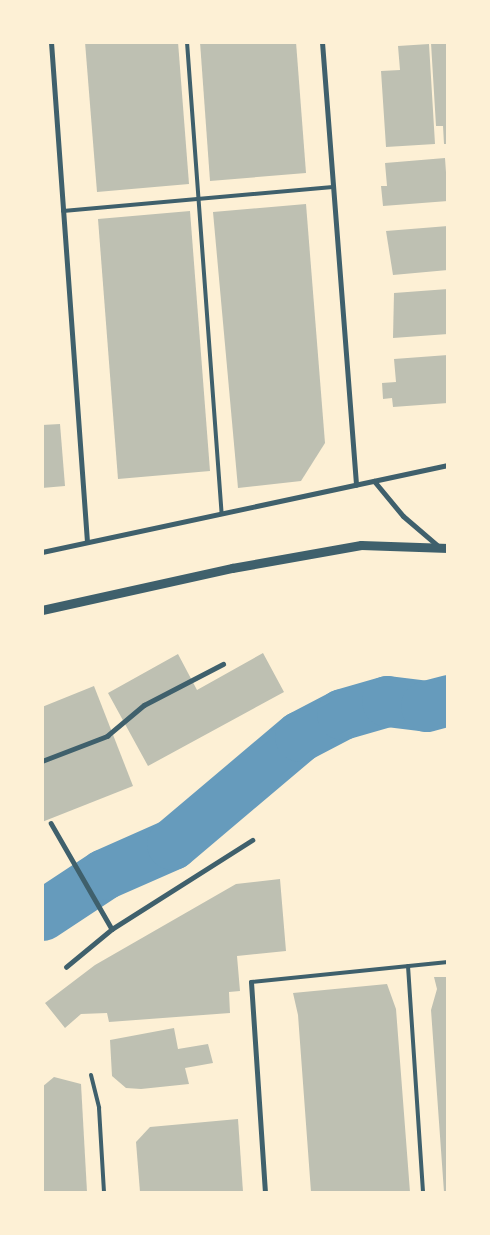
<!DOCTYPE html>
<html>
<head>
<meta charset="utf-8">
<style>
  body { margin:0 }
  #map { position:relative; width:490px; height:1235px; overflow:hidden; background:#fdf0d5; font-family:"IBM Plex Sans",sans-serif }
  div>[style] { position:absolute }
  .river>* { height:51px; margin:-25.5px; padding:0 25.5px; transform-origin:25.5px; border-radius:25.5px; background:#669bbc }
  .building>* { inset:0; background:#bec0b2 }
  .service>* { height:4px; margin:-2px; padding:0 2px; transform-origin:2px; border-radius:2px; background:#3f606c }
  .pedestrian>* { height:4.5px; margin:-2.25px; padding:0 2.25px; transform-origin:2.25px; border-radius:2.25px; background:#3f606c }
  .minor>* { height:5px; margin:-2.5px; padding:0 2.5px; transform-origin:2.5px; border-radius:2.5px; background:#3f606c }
  .tertiary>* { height:9px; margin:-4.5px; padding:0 4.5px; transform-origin:4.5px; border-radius:4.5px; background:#3f606c }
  span { translate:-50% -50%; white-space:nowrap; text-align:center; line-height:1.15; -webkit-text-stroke:4.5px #fdf0d5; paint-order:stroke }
  .frame { position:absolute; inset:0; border:44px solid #fdf0d5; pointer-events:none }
</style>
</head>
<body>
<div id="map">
  <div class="river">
    <div style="left:42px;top:915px;width:74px;rotate:-33.5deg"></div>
    <div style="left:104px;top:874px;width:74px;rotate:-23.8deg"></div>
    <div style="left:172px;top:844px;width:167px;rotate:-40.2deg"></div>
    <div style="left:300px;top:736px;width:47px;rotate:-27.6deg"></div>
    <div style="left:342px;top:714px;width:47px;rotate:-16.1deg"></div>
    <div style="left:387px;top:701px;width:39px;rotate:7deg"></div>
    <div style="left:426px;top:706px;width:23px;rotate:-15deg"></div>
  </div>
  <div class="building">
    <div style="clip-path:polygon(85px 42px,178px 42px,189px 184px,97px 192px)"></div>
    <div style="clip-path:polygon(200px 42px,296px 42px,306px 173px,210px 181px)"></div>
    <div style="clip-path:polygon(448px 42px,448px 144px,444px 144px,443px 126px,436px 126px,431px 43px)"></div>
    <div style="clip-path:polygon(429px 44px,435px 144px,386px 147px,381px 71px,400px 70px,398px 46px)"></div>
    <div style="clip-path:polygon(445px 158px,448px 201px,383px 206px,381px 186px,387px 186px,385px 163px)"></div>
    <div style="clip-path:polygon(306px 204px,325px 443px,301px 481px,238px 488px,213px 212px)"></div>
    <div style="clip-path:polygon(190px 211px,210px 471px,118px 479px,98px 219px)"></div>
    <div style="clip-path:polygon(448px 226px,448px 270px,393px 275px,386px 231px)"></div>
    <div style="clip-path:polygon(448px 289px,448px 334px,393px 338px,394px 293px)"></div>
    <div style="clip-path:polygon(448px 355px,448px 403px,393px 407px,392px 398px,383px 399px,382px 383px,396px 382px,394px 359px)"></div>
    <div style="clip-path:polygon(60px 424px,65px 486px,42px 488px,42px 425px)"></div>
    <div style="clip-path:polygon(263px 653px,284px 692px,148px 766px,108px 693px,178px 654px,197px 690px)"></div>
    <div style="clip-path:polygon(94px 686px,133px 786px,42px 822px,42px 707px)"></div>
    <div style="clip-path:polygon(280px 879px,286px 951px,237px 956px,240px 991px,229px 992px,230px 1013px,109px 1022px,107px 1013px,81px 1014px,65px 1028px,45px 1003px,95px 965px,236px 884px)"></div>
    <div style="clip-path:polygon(434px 977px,448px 977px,448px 1192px,444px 1192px,431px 1010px,437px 989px)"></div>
    <div style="clip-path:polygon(387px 984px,396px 1009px,410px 1192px,311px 1192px,298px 1015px,293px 993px)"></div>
    <div style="clip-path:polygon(174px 1028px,178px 1049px,208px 1044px,213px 1063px,185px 1068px,189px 1084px,141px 1089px,126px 1088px,112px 1076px,110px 1040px)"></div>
    <div style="clip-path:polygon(54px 1077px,81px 1084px,87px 1192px,42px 1192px,42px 1087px)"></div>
    <div style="clip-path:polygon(238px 1119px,243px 1192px,140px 1192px,136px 1142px,150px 1127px)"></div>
  </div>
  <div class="service">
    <div style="left:187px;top:42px;width:472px;rotate:85.8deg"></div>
    <div style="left:63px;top:211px;width:271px;rotate:-5.1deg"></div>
    <div style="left:408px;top:966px;width:226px;rotate:86.2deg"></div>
    <div style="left:251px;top:982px;width:198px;rotate:-5.8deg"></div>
    <div style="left:91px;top:1075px;width:34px;rotate:76deg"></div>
    <div style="left:99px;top:1108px;width:84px;rotate:86.6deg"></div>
  </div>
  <div class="pedestrian">
    <div style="left:42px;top:761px;width:70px;rotate:-21deg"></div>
    <div style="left:107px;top:736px;width:48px;rotate:-40deg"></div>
    <div style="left:144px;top:705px;width:89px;rotate:-27.4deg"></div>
    <div style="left:51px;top:823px;width:122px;rotate:60.1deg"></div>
    <div style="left:66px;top:967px;width:60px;rotate:-39.6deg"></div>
    <div style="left:112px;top:929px;width:166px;rotate:-32.4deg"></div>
  </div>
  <div class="minor">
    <div style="left:51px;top:42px;width:501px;rotate:85.88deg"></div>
    <div style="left:322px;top:42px;width:444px;rotate:85.6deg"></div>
    <div style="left:374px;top:481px;width:45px;rotate:50.4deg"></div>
    <div style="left:403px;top:516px;width:46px;rotate:40.6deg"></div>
    <div style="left:42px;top:552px;width:415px;rotate:-12.1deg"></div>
    <div style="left:251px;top:982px;width:210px;rotate:86.2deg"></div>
  </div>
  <div class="tertiary">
    <div style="left:42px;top:610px;width:195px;rotate:-12.5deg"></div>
    <div style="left:232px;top:568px;width:131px;rotate:-10.1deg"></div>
    <div style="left:361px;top:545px;width:87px;rotate:2deg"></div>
  </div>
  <div class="frame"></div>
</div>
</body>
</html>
